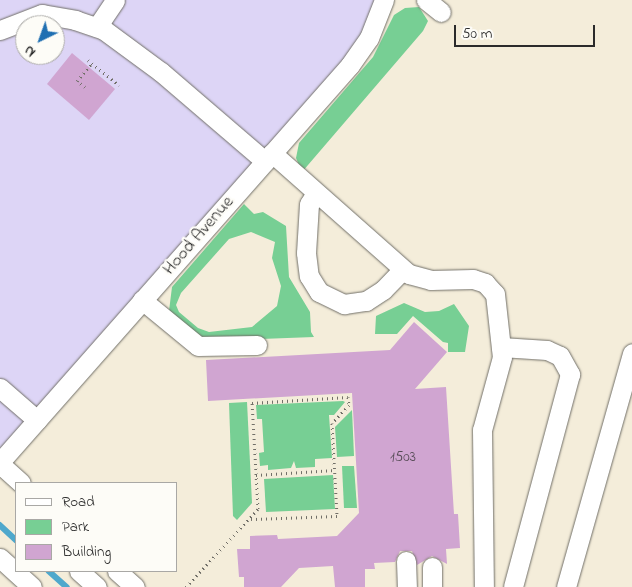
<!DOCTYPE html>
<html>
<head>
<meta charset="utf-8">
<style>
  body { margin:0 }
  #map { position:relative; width:632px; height:587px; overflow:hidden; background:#f4edda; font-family:"Indie Flower",sans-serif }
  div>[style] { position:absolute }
  .built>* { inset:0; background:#ddd5f6 }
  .green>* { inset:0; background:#77cf94 }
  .stream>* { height:5.5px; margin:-2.75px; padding:0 2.75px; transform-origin:2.75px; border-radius:2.75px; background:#4fa8cc }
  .building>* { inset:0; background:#d0a5d1 }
  .path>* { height:3px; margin-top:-1.5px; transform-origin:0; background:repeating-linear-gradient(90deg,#716f68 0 1px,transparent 0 5px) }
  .roads { filter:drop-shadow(0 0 1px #716f68) drop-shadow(0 0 1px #716f68) }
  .minor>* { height:19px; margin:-9.5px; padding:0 9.5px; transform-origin:9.5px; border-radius:9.5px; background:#fff }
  span { translate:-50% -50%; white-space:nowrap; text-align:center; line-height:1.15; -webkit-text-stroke:4.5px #fdfcf7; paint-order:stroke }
  .number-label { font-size:15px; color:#544a54 }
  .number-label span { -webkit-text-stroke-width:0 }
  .street-label { font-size:18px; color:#2b2b2b }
  .legend { position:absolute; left:15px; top:482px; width:162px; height:90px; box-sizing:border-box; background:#fdfcf7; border:1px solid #a9a8a5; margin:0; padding:6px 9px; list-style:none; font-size:15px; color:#2b2b2b }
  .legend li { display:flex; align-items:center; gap:10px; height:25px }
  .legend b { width:25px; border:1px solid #a9a8a5 }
  .north { position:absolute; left:15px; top:15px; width:50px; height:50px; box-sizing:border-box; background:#fdfcf7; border:1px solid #a9a8a5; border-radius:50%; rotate:222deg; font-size:14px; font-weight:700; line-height:20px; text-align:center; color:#2b2b2b }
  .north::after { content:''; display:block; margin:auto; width:18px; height:22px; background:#1f6fb2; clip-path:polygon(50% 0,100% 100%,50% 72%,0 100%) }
  .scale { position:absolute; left:454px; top:25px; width:141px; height:22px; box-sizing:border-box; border:2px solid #2b2b2b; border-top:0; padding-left:6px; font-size:15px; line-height:18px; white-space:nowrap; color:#2b2b2b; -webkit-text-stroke:4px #fdfcf7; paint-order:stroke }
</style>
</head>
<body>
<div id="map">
  <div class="built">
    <div style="clip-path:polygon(evenodd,0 0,382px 0,367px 37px,0 456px,0 0,25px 25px,55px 25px,55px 55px,25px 55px,25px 25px)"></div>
  </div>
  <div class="green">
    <div style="clip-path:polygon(419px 7px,428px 21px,423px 31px,302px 172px,296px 158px,299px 143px,373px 57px,394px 15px,405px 8px)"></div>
    <div style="clip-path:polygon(evenodd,244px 204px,254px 214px,263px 212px,286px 226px,289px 277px,310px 312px,311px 332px,314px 337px,212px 341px,197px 338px,169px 311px,172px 287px,244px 204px,251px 232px,275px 242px,272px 258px,281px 286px,277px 306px,252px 327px,209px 332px,198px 328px,179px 312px,176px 305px,181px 293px,229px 239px,251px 232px)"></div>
    <div style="clip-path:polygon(404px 303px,425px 312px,439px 311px,454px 304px,469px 326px,465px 352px,448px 352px,448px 343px,443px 342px,413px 316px,397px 334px,375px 334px,376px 316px)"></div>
    <div style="clip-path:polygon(343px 401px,345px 402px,334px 415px,329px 415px,332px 458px,315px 459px,315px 467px,296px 468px,294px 461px,291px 468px,268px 470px,268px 465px,260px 466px,259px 453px,264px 452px,262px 419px,257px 419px,256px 405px)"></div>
    <div style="clip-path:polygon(247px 402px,252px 503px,237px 520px,233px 516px,229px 403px)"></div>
    <div style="clip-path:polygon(352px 410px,354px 456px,337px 457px,335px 427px)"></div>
    <div style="clip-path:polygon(342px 466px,354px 466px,357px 508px,344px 508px)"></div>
    <div style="clip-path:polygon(333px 475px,335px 509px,266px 512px,264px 479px)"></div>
  </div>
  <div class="stream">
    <div style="left:0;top:525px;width:22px;rotate:43deg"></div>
    <div style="left:49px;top:571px;width:24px;rotate:42deg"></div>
  </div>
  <div class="building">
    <div style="clip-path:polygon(72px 53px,115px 89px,89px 120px,47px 84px)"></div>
    <div style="clip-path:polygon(414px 322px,447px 352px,415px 389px,446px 387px,454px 514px,458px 514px,460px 548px,446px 549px,447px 564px,432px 556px,417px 565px,412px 551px,400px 551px,395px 562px,374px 563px,375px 569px,365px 569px,365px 587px,335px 587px,333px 566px,299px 568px,281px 587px,244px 587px,244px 577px,239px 577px,237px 549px,250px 549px,250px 536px,277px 535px,278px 539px,337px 536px,359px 513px,352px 393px,208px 401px,206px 360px,390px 350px)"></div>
  </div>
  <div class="path">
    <div style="left:88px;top:60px;width:40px;rotate:39deg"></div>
    <div style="left:85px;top:87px;width:10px;rotate:-143deg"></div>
    <div style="left:77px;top:81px;width:23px;rotate:-50deg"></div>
    <div style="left:256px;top:475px;width:79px;rotate:-3.6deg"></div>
    <div style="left:186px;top:587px;width:106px;rotate:-47.3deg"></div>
    <div style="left:258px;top:509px;width:106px;rotate:-93.2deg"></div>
    <div style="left:252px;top:403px;width:96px;rotate:-3.6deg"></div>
    <div style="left:348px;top:397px;width:8px;rotate:83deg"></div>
    <div style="left:349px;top:405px;width:25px;rotate:133deg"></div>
    <div style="left:332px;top:423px;width:93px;rotate:86.9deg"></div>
    <div style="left:337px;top:516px;width:88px;rotate:178deg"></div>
  </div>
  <div class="roads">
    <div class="minor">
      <div style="left:426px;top:0;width:19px;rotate:39deg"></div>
      <div style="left:97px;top:27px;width:32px;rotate:-56deg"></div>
      <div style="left:0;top:30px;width:45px;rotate:-20.9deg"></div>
      <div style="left:42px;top:14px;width:34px;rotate:10deg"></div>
      <div style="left:75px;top:20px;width:31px;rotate:19deg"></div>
      <div style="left:104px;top:30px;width:71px;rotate:36.4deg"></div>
      <div style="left:161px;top:72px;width:137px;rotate:40.6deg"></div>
      <div style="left:272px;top:153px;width:183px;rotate:41.5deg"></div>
      <div style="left:409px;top:274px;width:23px;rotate:15deg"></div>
      <div style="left:431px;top:280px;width:42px;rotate:-1.4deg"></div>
      <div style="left:473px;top:279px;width:13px;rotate:18deg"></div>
      <div style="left:485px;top:283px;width:15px;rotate:48deg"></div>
      <div style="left:495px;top:294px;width:63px;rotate:83.7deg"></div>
      <div style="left:502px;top:357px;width:76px;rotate:105.3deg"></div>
      <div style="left:482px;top:430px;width:157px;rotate:89.3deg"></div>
      <div style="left:316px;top:193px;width:13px;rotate:122deg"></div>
      <div style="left:309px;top:204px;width:49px;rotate:93.5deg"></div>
      <div style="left:306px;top:253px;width:23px;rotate:83deg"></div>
      <div style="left:309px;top:276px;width:19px;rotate:58deg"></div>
      <div style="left:319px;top:292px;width:28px;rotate:26deg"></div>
      <div style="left:344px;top:304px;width:22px;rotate:-8deg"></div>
      <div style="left:366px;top:301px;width:20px;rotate:-33deg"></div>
      <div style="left:383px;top:290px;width:28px;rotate:-46deg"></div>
      <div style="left:142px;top:300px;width:72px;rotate:39.4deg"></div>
      <div style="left:198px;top:346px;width:59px;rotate:-1deg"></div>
      <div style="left:501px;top:347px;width:46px;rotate:3.7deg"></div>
      <div style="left:547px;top:350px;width:14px;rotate:25deg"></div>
      <div style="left:560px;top:356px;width:21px;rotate:61deg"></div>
      <div style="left:570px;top:374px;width:220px;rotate:105deg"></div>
      <div style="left:0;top:388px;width:49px;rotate:40.9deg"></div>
      <div style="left:0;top:462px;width:529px;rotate:-48.6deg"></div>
      <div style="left:350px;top:65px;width:33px;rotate:-55deg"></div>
      <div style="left:369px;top:38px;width:41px;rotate:-68.5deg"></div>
      <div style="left:0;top:464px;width:28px;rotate:42deg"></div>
      <div style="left:0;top:558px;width:43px;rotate:42.2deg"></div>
      <div style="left:406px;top:561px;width:26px;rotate:88deg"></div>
      <div style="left:432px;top:567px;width:20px;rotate:90deg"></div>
      <div style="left:79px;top:571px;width:24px;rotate:42deg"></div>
      <div style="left:117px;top:571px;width:24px;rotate:42deg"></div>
      <div style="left:566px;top:587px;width:243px;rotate:-74.2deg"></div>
    </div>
  </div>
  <div class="number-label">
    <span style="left:403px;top:458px">1503</span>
  </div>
  <div class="street-label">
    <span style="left:199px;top:236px;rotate:-49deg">Hood Avenue</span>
  </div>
  <ul class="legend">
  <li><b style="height:6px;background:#fff"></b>Road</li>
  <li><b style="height:14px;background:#77cf94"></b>Park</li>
  <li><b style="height:14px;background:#d0a5d1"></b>Building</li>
  </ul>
  <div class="north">N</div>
  <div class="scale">50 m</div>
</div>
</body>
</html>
